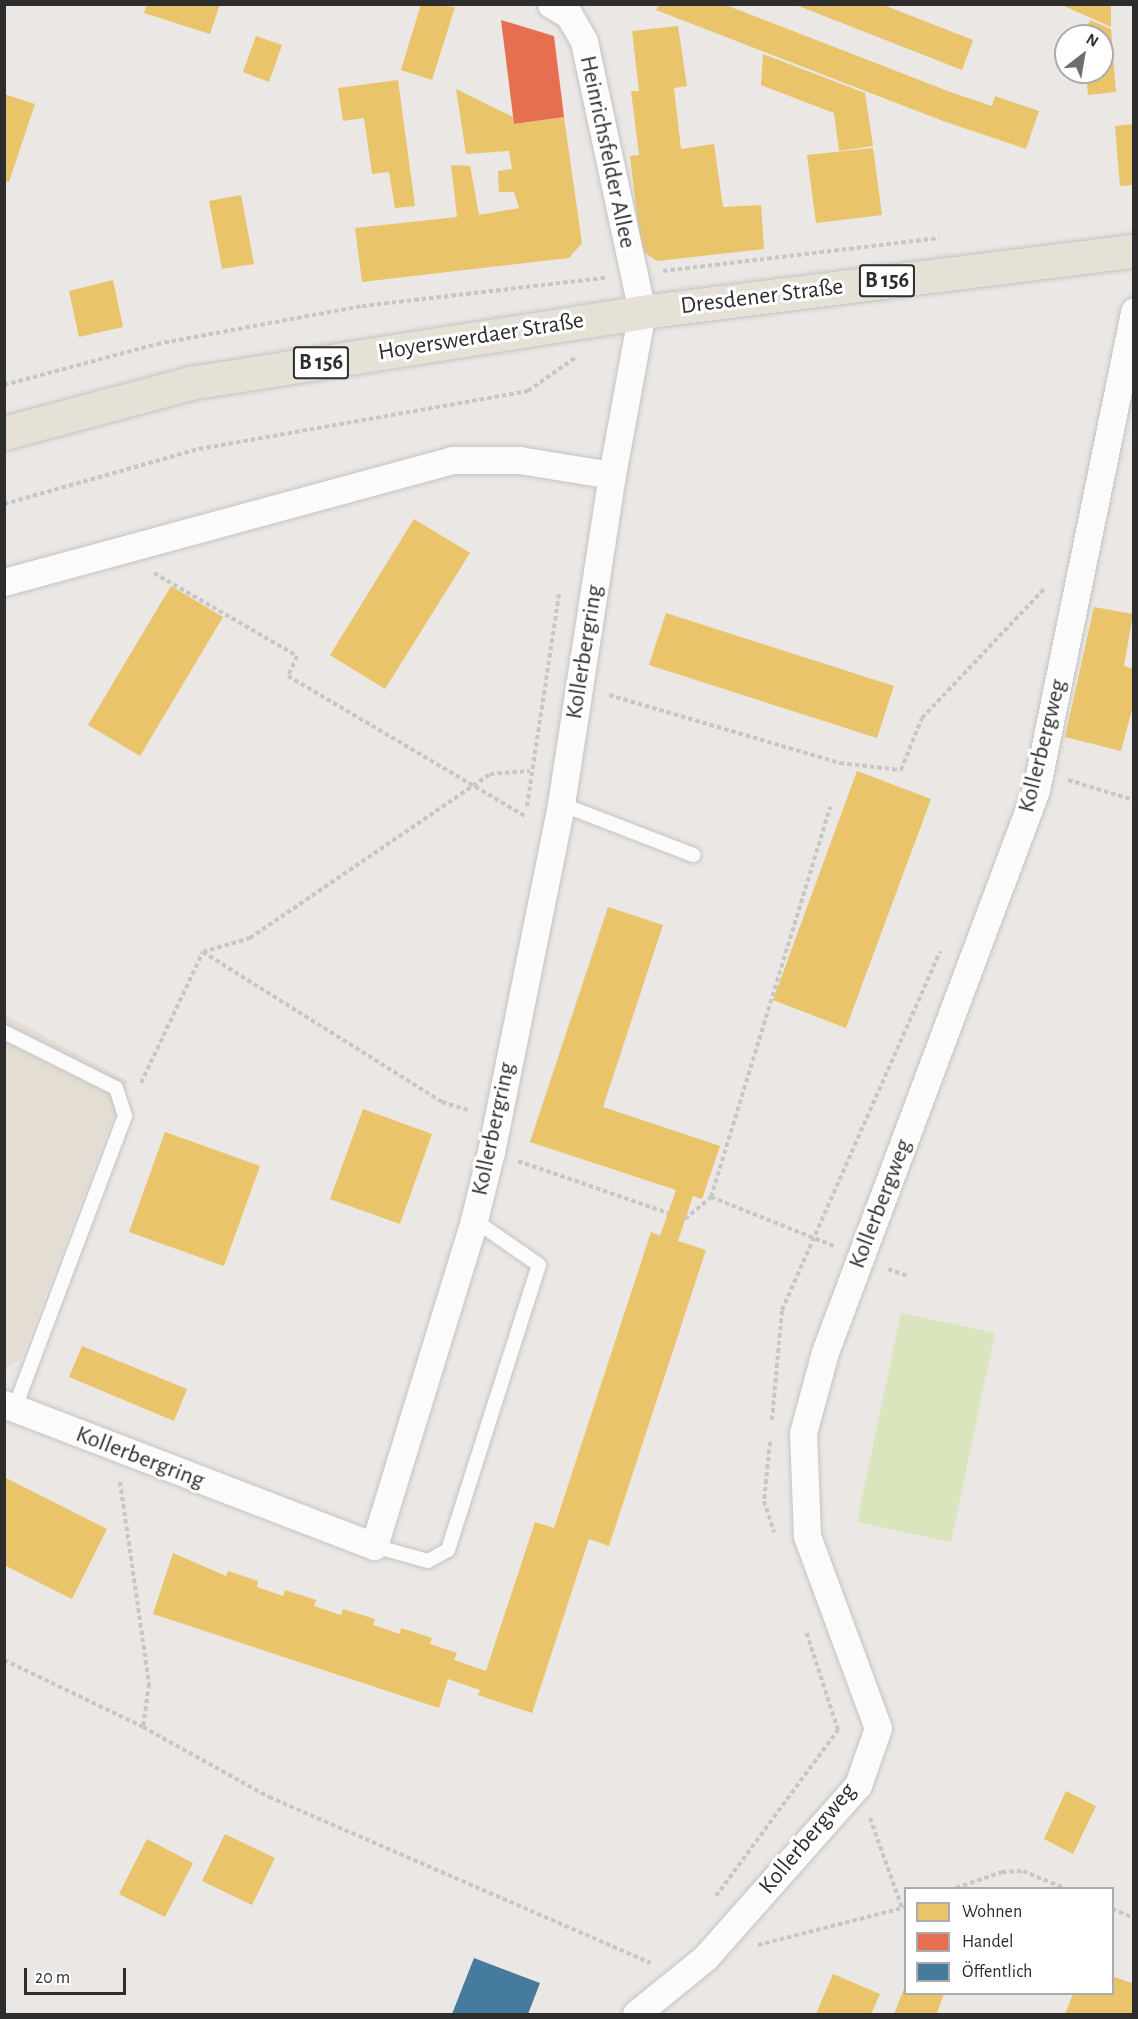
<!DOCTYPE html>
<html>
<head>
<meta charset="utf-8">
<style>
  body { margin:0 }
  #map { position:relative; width:1138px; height:2019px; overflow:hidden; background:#eae7e4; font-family:"Alegreya Sans",sans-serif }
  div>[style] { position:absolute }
  .education>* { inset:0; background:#e4ddd3 }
  .pitch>* { inset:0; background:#dae5be }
  .homes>* { inset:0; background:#e9c46a }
  .shops>* { inset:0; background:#e76f51 }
  .public>* { inset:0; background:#457b9d }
  .path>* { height:4px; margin-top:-2px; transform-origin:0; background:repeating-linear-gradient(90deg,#c7c7c7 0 4.5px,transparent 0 7.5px) }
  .roads { filter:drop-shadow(0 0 2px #c4c4c3) drop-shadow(0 0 2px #c4c4c3) }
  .service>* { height:14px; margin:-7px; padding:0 7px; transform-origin:7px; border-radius:7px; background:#fcfbfb }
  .minor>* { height:27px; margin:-13.5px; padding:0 13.5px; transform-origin:13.5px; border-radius:13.5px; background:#fcfbfb }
  .primary>* { height:33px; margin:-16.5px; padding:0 16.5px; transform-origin:16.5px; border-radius:16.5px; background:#e6e1d7 }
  span { translate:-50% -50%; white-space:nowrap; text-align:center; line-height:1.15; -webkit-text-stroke:6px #fff; paint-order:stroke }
  .shield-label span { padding:2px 4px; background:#fff; border:2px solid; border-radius:4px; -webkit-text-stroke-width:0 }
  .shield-label { font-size:22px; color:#2d2d2d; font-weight:700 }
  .street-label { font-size:24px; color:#2d2d2d }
  .frame { position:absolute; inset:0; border:6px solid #2d2d2d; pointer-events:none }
  .legend { position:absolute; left:904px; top:1887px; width:210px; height:108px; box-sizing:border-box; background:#fff; border:2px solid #ababab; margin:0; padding:8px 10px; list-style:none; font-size:18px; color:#2d2d2d }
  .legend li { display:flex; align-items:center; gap:12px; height:30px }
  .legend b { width:30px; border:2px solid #ababab }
  .north { position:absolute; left:1054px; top:24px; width:60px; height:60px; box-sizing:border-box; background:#fff; border:2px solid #ababab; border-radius:50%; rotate:31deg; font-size:16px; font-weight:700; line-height:24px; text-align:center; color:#2d2d2d }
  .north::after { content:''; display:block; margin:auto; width:21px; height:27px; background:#6f6e6d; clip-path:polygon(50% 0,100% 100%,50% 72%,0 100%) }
  .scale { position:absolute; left:24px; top:1968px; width:102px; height:27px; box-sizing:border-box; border:3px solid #2d2d2d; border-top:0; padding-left:8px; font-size:18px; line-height:21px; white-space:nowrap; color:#2d2d2d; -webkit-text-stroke:4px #fff; paint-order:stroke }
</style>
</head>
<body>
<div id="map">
  <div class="education">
    <div style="clip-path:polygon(5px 1015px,127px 1081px,21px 1359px,5px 1369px)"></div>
  </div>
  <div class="pitch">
    <div style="clip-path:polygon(901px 1313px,995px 1333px,951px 1542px,857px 1522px)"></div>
  </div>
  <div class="homes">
    <div style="clip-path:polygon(147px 4px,220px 4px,210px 34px,144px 13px)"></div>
    <div style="clip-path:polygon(421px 4px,455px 7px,432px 80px,401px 70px)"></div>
    <div style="clip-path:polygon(659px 4px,723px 4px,953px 93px,992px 106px,995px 96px,1039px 111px,1026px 149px,943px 121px,656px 10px)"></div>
    <div style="clip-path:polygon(881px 4px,973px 40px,962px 70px,796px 5px)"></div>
    <div style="clip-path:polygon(1060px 4px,1111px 4px,1111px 27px)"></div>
    <div style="clip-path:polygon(1090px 20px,1111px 29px,1116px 92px,1088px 95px,1086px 72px,1102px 72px,1102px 36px,1083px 36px)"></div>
    <div style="clip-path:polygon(678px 26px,687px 86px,674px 88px,681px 149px,714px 144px,723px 207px,761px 205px,764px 249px,657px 261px,641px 250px,630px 156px,639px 155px,631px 91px,639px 91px,632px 31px)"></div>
    <div style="clip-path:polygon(256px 36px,282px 45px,269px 82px,243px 72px)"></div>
    <div style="clip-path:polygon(763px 54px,865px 93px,873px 146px,839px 151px,834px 113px,761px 85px)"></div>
    <div style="clip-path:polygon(398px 80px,415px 206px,395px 208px,389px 172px,372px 174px,364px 118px,343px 121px,338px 88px)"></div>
    <div style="clip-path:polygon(456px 89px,513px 117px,514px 124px,564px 117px,582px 243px,569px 258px,362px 282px,355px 228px,457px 217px,451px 165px,470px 166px,479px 215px,519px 208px,514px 192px,499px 192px,498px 171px,512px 169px,509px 151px,466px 154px)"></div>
    <div style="clip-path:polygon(4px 94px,35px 104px,9px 182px,4px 181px)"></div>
    <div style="clip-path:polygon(1134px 124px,1134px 185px,1120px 186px,1115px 126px)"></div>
    <div style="clip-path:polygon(873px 148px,882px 215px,816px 223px,807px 155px)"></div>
    <div style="clip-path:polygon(241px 195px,254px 264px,222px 269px,209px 201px)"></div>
    <div style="clip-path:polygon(113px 280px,123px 327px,79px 337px,69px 291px)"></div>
    <div style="clip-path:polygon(414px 519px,470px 553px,385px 689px,330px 655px)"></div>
    <div style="clip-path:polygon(171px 586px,223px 617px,140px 756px,88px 725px)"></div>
    <div style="clip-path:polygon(1094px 607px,1133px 614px,1124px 666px,1134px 669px,1134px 702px,1121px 751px,1065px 737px)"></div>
    <div style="clip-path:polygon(666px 613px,894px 686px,877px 738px,649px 665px)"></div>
    <div style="clip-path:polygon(857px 771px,931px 799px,846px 1028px,773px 1000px)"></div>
    <div style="clip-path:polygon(608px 907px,663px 925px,603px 1107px,720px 1146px,702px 1199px,693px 1196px,678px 1241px,706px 1250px,609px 1546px,589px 1539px,532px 1713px,478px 1695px,480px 1690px,448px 1679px,439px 1708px,153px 1614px,173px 1553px,226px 1576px,228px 1571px,258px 1581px,257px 1587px,283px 1596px,285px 1590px,316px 1600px,314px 1606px,341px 1615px,343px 1609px,375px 1619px,373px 1625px,400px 1634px,401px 1628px,432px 1638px,430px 1644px,457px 1653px,454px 1660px,486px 1671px,535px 1522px,554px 1528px,651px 1232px,660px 1236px,676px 1190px,530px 1142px)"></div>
    <div style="clip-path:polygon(363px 1109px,432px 1134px,400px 1224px,330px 1199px)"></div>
    <div style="clip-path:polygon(165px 1132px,260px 1166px,224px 1266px,129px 1232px)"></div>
    <div style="clip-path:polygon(82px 1346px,187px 1389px,174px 1421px,69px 1377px)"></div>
    <div style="clip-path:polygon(4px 1477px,107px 1529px,72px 1599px,4px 1565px)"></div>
    <div style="clip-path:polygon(1066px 1791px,1096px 1806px,1073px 1854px,1044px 1839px)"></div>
    <div style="clip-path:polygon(225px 1834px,275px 1858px,252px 1905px,202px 1881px)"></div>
    <div style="clip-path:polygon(147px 1839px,193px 1863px,165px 1917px,119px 1894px)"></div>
    <div style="clip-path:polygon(833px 1974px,880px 1994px,871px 2014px,816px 2014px)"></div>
    <div style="clip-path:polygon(1112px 1976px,1134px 1984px,1134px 2014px,1065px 2014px,1073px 1994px,1112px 1994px)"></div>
    <div style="clip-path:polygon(905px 1986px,906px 1994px,944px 1994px,937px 2013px,942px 2014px,894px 2014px)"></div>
  </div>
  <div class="shops">
    <div style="clip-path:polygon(501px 20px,554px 36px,564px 117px,514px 124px)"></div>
  </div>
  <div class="public">
    <div style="clip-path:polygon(474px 1958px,540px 1983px,528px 2014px,452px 2014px)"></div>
  </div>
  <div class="path">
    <div style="left:663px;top:271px;width:278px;rotate:-6.8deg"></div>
    <div style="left:4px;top:385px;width:158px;rotate:-15deg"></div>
    <div style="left:157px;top:344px;width:208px;rotate:-10.5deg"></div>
    <div style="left:362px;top:306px;width:245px;rotate:-6.6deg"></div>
    <div style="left:4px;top:504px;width:203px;rotate:-15.8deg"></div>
    <div style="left:199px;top:449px;width:334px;rotate:-10deg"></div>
    <div style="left:528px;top:391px;width:59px;rotate:-35.3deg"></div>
    <div style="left:154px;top:573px;width:165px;rotate:30.1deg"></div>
    <div style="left:297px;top:656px;width:22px;rotate:114deg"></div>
    <div style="left:288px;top:676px;width:277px;rotate:30.6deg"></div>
    <div style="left:609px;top:695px;width:241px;rotate:16.4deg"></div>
    <div style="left:840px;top:763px;width:61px;rotate:6.5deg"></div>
    <div style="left:901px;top:770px;width:56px;rotate:-68deg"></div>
    <div style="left:922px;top:718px;width:180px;rotate:-46.6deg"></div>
    <div style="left:1068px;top:780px;width:69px;rotate:16.9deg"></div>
    <div style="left:527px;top:806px;width:214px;rotate:-81.4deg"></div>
    <div style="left:203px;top:952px;width:49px;rotate:-16.6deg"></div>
    <div style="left:250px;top:938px;width:291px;rotate:-34.3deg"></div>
    <div style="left:490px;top:774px;width:40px;rotate:-4.3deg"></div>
    <div style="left:141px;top:1083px;width:145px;rotate:-64.7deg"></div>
    <div style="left:203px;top:952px;width:282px;rotate:32.1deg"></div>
    <div style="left:442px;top:1102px;width:27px;rotate:17deg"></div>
    <div style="left:518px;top:1161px;width:159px;rotate:19.1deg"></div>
    <div style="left:711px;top:1197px;width:132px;rotate:21.7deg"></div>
    <div style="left:685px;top:1219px;width:34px;rotate:-40deg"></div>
    <div style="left:711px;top:1197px;width:408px;rotate:-73deg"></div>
    <div style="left:888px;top:1269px;width:20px;rotate:20deg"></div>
    <div style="left:772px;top:1420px;width:110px;rotate:-84.8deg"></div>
    <div style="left:782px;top:1310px;width:392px;rotate:-66.2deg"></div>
    <div style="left:770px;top:1442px;width:59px;rotate:95.8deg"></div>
    <div style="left:764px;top:1501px;width:33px;rotate:72deg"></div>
    <div style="left:120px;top:1482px;width:204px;rotate:81.8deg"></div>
    <div style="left:149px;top:1684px;width:43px;rotate:97.9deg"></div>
    <div style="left:4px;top:1660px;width:154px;rotate:25.7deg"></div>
    <div style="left:143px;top:1727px;width:144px;rotate:29.1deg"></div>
    <div style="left:269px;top:1797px;width:416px;rotate:23.5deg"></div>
    <div style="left:870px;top:1818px;width:96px;rotate:70.4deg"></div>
    <div style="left:956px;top:1888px;width:49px;rotate:-19.2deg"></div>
    <div style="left:1002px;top:1872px;width:21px;rotate:-3deg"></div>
    <div style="left:1023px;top:1871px;width:44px;rotate:22.5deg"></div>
    <div style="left:716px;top:1896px;width:206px;rotate:-53.7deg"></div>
    <div style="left:838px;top:1730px;width:104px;rotate:-107.9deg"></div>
    <div style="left:1112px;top:1909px;width:24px;rotate:22deg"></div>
    <div style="left:758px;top:1945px;width:153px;rotate:-14.4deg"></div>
  </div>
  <div class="roads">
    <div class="service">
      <div style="left:561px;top:804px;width:142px;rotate:21.1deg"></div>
      <div style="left:4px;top:1032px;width:125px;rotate:26.6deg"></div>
      <div style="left:116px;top:1088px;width:29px;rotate:72deg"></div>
      <div style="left:125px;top:1116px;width:313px;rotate:110.7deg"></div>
      <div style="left:374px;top:1546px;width:56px;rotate:15.5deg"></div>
      <div style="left:428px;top:1561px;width:23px;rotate:-29deg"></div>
      <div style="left:448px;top:1550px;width:299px;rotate:-72.3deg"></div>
      <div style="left:539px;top:1265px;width:79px;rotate:-145.3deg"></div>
    </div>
    <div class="minor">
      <div style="left:4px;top:582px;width:464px;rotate:-15.2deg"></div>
      <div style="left:452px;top:460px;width:67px"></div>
      <div style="left:519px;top:460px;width:94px;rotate:9.2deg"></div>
      <div style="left:4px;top:1404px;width:396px;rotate:21deg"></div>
      <div style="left:374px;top:1546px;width:341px;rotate:-72.9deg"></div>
      <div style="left:474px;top:1220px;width:70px;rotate:-76deg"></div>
      <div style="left:491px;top:1152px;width:355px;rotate:-78.6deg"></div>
      <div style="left:561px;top:804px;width:333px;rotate:-81.2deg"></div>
      <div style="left:612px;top:475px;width:166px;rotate:-79.6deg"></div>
      <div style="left:642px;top:312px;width:277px;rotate:-102.1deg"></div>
      <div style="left:584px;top:41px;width:30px;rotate:-120deg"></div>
      <div style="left:569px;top:15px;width:21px;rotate:-149deg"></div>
      <div style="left:636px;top:2014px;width:89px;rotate:-39.1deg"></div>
      <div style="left:705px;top:1958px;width:231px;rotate:-48.5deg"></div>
      <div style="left:858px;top:1785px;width:60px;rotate:-70.7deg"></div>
      <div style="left:878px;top:1728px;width:205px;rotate:-110.3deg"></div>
      <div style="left:807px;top:1536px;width:103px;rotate:-92.2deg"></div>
      <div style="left:803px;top:1433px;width:84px;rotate:-74.8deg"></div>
      <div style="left:825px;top:1352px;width:600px;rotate:-69.42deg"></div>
      <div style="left:1036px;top:790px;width:489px;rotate:-78.4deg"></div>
    </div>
    <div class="primary">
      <div style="left:4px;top:433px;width:193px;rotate:-15deg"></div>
      <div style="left:190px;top:383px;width:458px;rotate:-8.9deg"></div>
      <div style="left:642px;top:312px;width:496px;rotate:-7.1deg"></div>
    </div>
  </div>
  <div class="shield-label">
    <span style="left:887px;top:281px">B 156</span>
    <span style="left:321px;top:363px">B 156</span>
  </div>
  <div class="street-label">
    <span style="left:607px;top:152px;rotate:78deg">Heinrichsfelder Allee</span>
    <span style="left:762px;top:297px;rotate:-7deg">Dresdener Straße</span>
    <span style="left:481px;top:337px;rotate:-9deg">Hoyerswerdaer Straße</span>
    <span style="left:585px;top:652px;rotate:-81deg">Kollerbergring</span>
    <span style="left:1043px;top:746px;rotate:-76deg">Kollerbergweg</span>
    <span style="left:494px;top:1129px;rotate:-78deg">Kollerbergring</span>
    <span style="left:881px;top:1204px;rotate:-69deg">Kollerbergweg</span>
    <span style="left:140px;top:1458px;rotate:21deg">Kollerbergring</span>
    <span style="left:808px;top:1839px;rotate:-50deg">Kollerbergweg</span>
  </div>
  <div class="frame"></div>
  <ul class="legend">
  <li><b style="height:16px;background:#e9c46a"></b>Wohnen</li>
  <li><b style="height:16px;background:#e76f51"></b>Handel</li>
  <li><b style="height:16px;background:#457b9d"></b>Öffentlich</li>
  </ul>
  <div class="north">N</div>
  <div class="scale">20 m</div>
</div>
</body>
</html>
